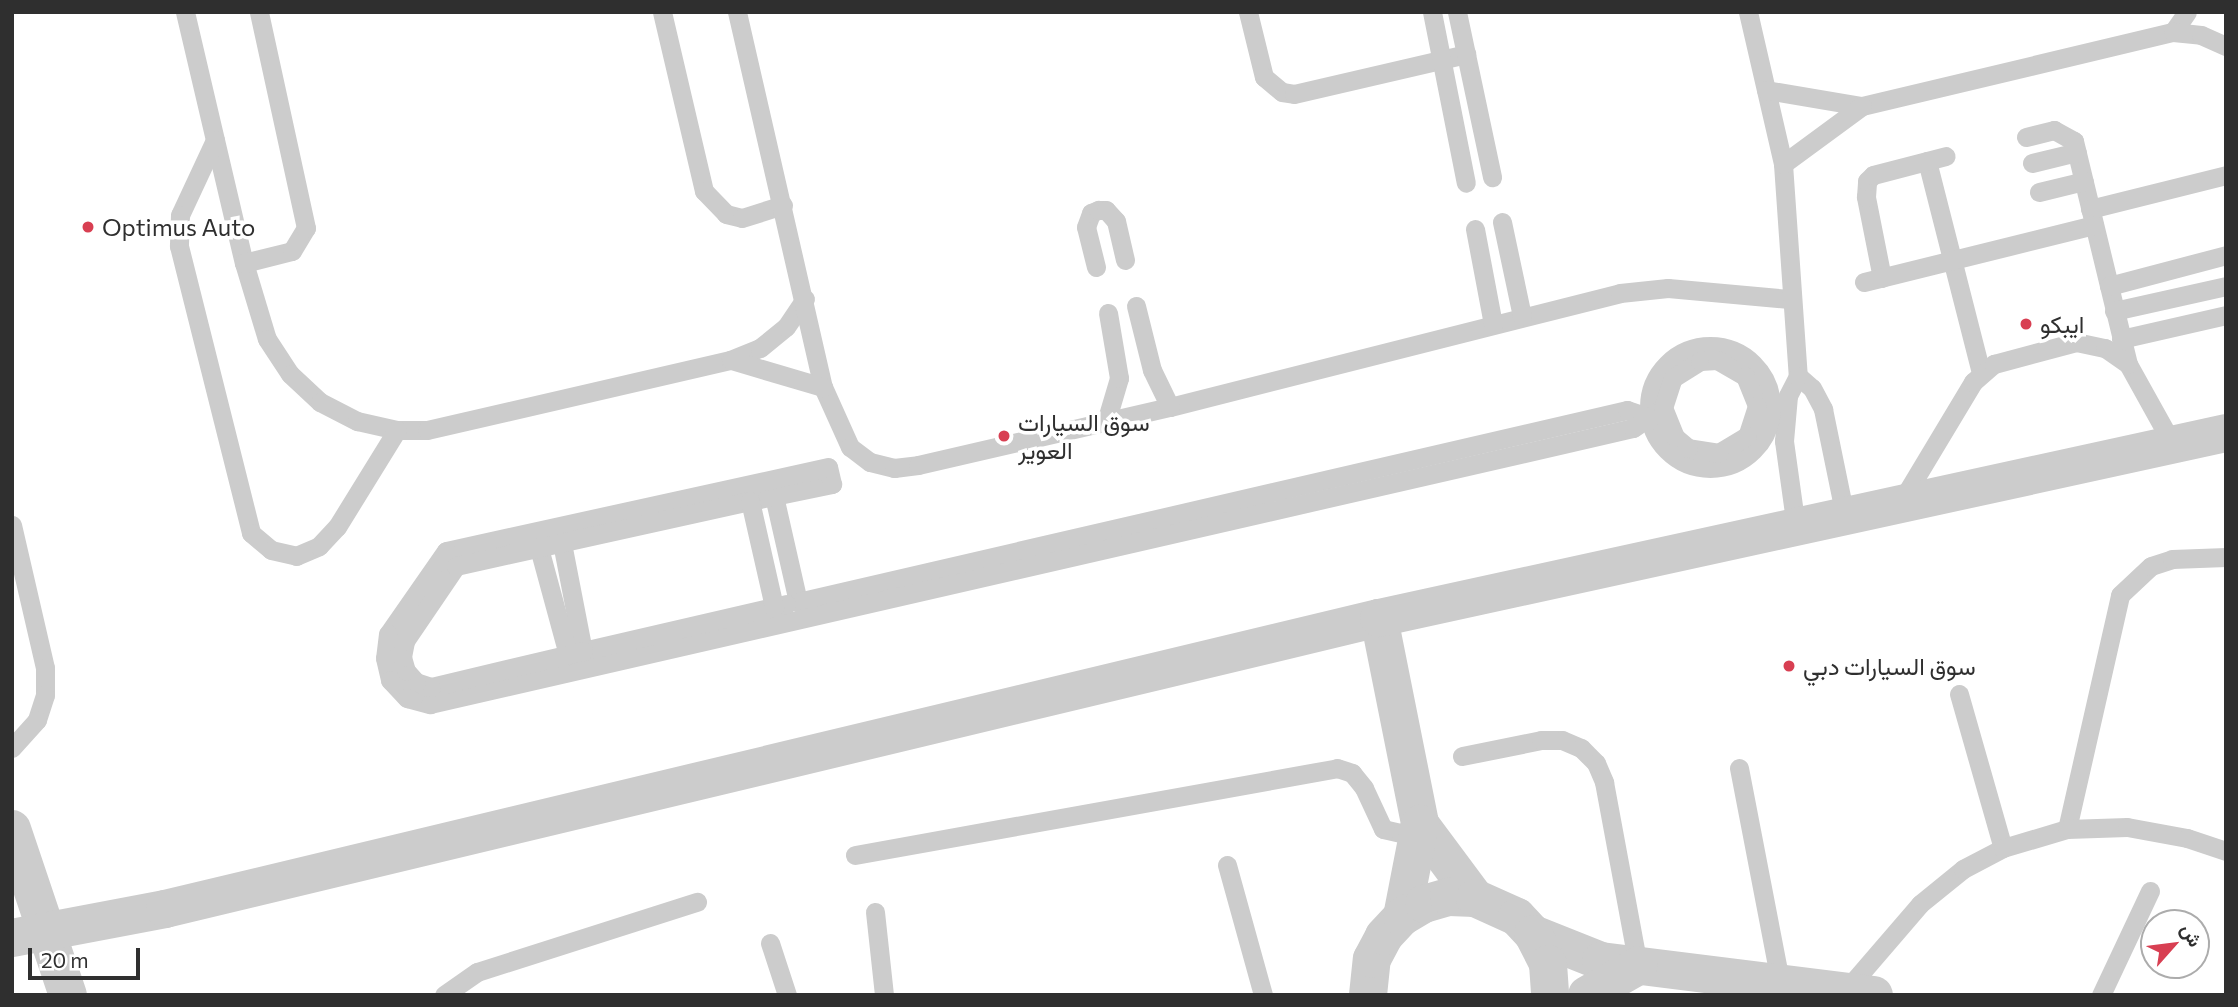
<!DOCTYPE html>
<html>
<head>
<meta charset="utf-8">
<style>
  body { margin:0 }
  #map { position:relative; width:2238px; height:1007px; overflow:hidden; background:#fff; font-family:Commissioner,Vazirmatn,sans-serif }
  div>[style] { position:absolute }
  .lane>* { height:19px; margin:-9.5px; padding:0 9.5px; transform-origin:9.5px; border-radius:9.5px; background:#ccc }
  .lane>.ring { margin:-9.5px; padding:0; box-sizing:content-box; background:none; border:19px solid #ccc; border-radius:50% }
  .street>* { height:38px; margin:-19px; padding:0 19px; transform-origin:19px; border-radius:19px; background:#ccc }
  .dots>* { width:19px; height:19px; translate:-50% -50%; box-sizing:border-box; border:4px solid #fff; border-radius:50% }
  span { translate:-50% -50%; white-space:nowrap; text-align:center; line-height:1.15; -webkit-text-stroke:7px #fff; paint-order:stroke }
  .poi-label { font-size:24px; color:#2f2f2f }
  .left { translate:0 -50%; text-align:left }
  .frame { position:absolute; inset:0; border:14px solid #2f2f2f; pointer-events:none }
  .north { position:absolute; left:2140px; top:909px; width:70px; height:70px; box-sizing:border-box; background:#fff; border:2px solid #acacac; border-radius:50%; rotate:62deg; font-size:19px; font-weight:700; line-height:28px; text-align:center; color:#2f2f2f }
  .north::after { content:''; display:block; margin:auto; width:24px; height:32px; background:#d83f52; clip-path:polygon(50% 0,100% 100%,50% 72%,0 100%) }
  .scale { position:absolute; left:28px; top:948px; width:112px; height:32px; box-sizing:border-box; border:4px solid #2f2f2f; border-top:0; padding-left:9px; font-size:21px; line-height:24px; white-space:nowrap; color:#2f2f2f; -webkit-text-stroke:5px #fff; paint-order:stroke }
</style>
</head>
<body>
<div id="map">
  <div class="lane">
    <div style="left:185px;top:12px;width:258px;rotate:76.8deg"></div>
    <div style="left:244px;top:263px;width:79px;rotate:73.2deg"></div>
    <div style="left:267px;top:339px;width:42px;rotate:56.7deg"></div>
    <div style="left:290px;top:374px;width:41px;rotate:43deg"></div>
    <div style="left:320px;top:402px;width:42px;rotate:27.2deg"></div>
    <div style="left:357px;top:421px;width:41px;rotate:12.7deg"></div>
    <div style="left:397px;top:430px;width:30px"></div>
    <div style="left:427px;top:430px;width:311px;rotate:-13deg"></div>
    <div style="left:730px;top:360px;width:32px;rotate:-22deg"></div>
    <div style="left:760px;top:348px;width:33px;rotate:-39deg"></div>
    <div style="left:786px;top:327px;width:34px;rotate:-56deg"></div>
    <div style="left:662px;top:12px;width:184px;rotate:76.8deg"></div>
    <div style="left:704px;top:191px;width:32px;rotate:46deg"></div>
    <div style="left:726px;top:214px;width:16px;rotate:14deg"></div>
    <div style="left:742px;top:218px;width:43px;rotate:-17.6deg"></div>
    <div style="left:737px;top:12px;width:385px;rotate:77.1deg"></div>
    <div style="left:823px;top:387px;width:66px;rotate:65.8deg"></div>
    <div style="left:850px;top:447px;width:25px;rotate:37deg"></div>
    <div style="left:870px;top:462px;width:25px;rotate:14deg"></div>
    <div style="left:894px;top:468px;width:24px;rotate:-7deg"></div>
    <div style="left:918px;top:465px;width:259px;rotate:-13deg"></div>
    <div style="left:1170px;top:407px;width:464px;rotate:-14.2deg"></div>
    <div style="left:1620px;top:293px;width:48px;rotate:-5.9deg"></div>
    <div style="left:1668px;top:288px;width:122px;rotate:5.2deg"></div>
    <div style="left:1248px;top:12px;width:67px;rotate:76.2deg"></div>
    <div style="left:1264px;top:77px;width:23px;rotate:40deg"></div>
    <div style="left:1282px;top:92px;width:12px;rotate:9deg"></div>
    <div style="left:1294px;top:94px;width:177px;rotate:-13.1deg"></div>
    <div style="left:1432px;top:12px;width:174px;rotate:78.8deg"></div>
    <div style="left:1457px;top:12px;width:169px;rotate:78deg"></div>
    <div style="left:1748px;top:12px;width:156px;rotate:77deg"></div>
    <div style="left:1783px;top:164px;width:213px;rotate:86deg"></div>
    <div style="left:1798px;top:376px;width:22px;rotate:117deg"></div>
    <div style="left:1788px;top:396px;width:45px;rotate:95.1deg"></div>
    <div style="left:1784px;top:441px;width:87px;rotate:82.1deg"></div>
    <div style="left:2173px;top:32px;width:24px;rotate:-55deg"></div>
    <div style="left:1766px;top:90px;width:97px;rotate:9.5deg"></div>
    <div style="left:1862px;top:106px;width:320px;rotate:-13.4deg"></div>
    <div style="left:2173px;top:32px;width:28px;rotate:6deg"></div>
    <div style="left:2201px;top:35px;width:27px;rotate:24deg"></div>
    <div style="left:2026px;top:137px;width:29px;rotate:-14deg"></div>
    <div style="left:2054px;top:130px;width:23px;rotate:29deg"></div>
    <div style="left:2074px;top:141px;width:229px;rotate:76.4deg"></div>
    <div style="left:2128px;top:364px;width:93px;rotate:60.9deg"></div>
    <div style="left:215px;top:140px;width:83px;rotate:115deg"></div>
    <div style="left:180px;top:215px;width:31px;rotate:92deg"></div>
    <div style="left:179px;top:246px;width:296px;rotate:75.9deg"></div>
    <div style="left:251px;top:533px;width:26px;rotate:40deg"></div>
    <div style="left:271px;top:550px;width:26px;rotate:13deg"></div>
    <div style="left:296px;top:556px;width:25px;rotate:-23deg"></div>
    <div style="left:319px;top:546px;width:26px;rotate:-47deg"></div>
    <div style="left:337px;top:527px;width:114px;rotate:-58.3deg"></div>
    <div style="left:1927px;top:161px;width:219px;rotate:75.7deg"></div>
    <div style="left:2032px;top:163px;width:46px;rotate:-13.7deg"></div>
    <div style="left:1783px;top:164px;width:98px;rotate:-36.3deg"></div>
    <div style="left:2039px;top:192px;width:46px;rotate:-13.7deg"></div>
    <div style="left:2090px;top:209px;width:140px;rotate:-14deg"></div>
    <div style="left:1502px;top:222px;width:96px;rotate:78deg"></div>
    <div style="left:1475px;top:229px;width:97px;rotate:79.3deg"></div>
    <div style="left:244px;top:263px;width:49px;rotate:-14deg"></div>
    <div style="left:292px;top:251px;width:27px;rotate:-59deg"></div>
    <div style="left:306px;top:228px;width:221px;rotate:-102.3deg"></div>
    <div style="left:1096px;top:267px;width:41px;rotate:-104deg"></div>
    <div style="left:1086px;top:227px;width:15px;rotate:-70deg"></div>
    <div style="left:1091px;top:213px;width:8px;rotate:-23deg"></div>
    <div style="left:1098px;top:210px;width:8px"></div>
    <div style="left:1106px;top:210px;width:15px;rotate:48deg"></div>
    <div style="left:1116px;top:221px;width:40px;rotate:77deg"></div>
    <div style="left:1882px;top:278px;width:83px;rotate:-101.2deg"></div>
    <div style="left:1866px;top:197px;width:16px;rotate:-86deg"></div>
    <div style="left:1867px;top:181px;width:8px;rotate:-45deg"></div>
    <div style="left:1873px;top:175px;width:75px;rotate:-14.6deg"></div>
    <div style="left:1864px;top:282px;width:237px;rotate:-13.9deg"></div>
    <div style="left:2109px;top:286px;width:121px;rotate:-14.8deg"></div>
    <div style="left:1136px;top:306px;width:66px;rotate:76deg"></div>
    <div style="left:1152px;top:370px;width:41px;rotate:64.1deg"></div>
    <div style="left:2114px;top:311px;width:115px;rotate:-12.6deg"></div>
    <div style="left:2121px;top:339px;width:108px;rotate:-12.9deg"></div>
    <div class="ring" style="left:1649px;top:346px;width:103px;height:103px"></div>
    <div style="left:731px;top:360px;width:96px;rotate:16.4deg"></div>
    <div style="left:1798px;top:376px;width:18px;rotate:41deg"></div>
    <div style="left:1812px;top:388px;width:24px;rotate:62deg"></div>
    <div style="left:1823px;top:409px;width:109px;rotate:78.4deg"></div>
    <div style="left:1106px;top:422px;width:46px;rotate:-73.5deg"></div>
    <div style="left:1119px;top:378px;width:66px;rotate:-99.6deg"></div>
    <div style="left:774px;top:496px;width:109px;rotate:77.2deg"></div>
    <div style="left:798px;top:602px;width:851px;rotate:-13.04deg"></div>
    <div style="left:1627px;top:410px;width:31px;rotate:19deg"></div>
    <div style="left:750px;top:501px;width:84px;rotate:-11.7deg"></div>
    <div style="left:832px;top:484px;width:17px;rotate:-103deg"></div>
    <div style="left:828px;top:467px;width:391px;rotate:167.6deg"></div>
    <div style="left:446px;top:551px;width:101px;rotate:124.9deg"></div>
    <div style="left:388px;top:634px;width:24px;rotate:97deg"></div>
    <div style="left:385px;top:658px;width:23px;rotate:77deg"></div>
    <div style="left:390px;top:680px;width:25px;rotate:47deg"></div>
    <div style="left:407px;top:698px;width:24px;rotate:15deg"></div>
    <div style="left:430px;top:704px;width:1234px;rotate:-12.92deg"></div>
    <div style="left:1633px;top:428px;width:36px;rotate:-34deg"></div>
    <div style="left:1663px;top:408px;width:32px;rotate:-72deg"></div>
    <div style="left:1673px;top:378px;width:32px;rotate:-32deg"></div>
    <div style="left:1700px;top:361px;width:17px;rotate:-3deg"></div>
    <div style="left:1717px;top:360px;width:32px;rotate:30deg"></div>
    <div style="left:1745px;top:376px;width:32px;rotate:68deg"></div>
    <div style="left:1757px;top:406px;width:32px;rotate:108deg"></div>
    <div style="left:1747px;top:436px;width:33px;rotate:149deg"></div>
    <div style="left:1719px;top:453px;width:31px;rotate:-171deg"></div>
    <div style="left:1688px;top:448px;width:17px;rotate:-140deg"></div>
    <div style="left:1675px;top:437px;width:31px;rotate:-112deg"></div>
    <div style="left:1901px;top:502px;width:140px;rotate:-59deg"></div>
    <div style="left:1973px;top:382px;width:28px;rotate:-41deg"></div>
    <div style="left:1994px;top:364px;width:85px;rotate:-15deg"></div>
    <div style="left:2076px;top:342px;width:30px;rotate:12deg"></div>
    <div style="left:2105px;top:348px;width:28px;rotate:35deg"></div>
    <div style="left:12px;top:525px;width:147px;rotate:77deg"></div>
    <div style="left:45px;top:668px;width:27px;rotate:90deg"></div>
    <div style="left:45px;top:695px;width:26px;rotate:108deg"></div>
    <div style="left:37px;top:720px;width:38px;rotate:132deg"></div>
    <div style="left:562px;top:543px;width:110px;rotate:79deg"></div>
    <div style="left:583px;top:651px;width:209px;rotate:-13deg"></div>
    <div style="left:539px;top:548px;width:111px;rotate:74.8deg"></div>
    <div style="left:583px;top:651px;width:156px;rotate:166.7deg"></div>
    <div style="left:431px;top:687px;width:16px;rotate:-162deg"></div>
    <div style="left:416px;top:682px;width:15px;rotate:-132deg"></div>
    <div style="left:406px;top:671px;width:15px;rotate:-106deg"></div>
    <div style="left:402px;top:657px;width:16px;rotate:-79deg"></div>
    <div style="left:405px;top:641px;width:91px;rotate:-55.8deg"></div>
    <div style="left:456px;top:566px;width:301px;rotate:-12.5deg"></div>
    <div style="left:750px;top:501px;width:109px;rotate:77.2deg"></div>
    <div style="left:1959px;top:694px;width:160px;rotate:74.1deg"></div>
    <div style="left:1462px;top:756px;width:81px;rotate:-11.4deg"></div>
    <div style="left:1541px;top:740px;width:21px"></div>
    <div style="left:1562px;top:740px;width:21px;rotate:23deg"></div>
    <div style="left:1581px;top:748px;width:21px;rotate:45deg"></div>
    <div style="left:1596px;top:763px;width:21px;rotate:67deg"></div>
    <div style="left:1604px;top:782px;width:187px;rotate:79.5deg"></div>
    <div style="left:1739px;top:768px;width:216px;rotate:79.1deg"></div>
    <div style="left:2067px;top:829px;width:240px;rotate:-77.2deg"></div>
    <div style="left:2120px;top:595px;width:42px;rotate:-43.1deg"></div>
    <div style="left:2151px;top:566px;width:22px;rotate:-18deg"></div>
    <div style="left:2172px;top:559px;width:54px;rotate:-2.1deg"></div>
    <div style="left:855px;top:855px;width:490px;rotate:-10.2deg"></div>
    <div style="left:1337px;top:768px;width:16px;rotate:18deg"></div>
    <div style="left:1352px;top:773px;width:19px;rotate:51deg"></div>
    <div style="left:1364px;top:788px;width:45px;rotate:65.1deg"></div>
    <div style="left:1383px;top:829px;width:18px;rotate:13deg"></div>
    <div style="left:1401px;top:833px;width:21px;rotate:-25deg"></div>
    <div style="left:1227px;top:865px;width:135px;rotate:74.5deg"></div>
    <div style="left:875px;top:912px;width:83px;rotate:83.8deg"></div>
    <div style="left:770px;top:943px;width:55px;rotate:71.9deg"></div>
    <div style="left:1847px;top:989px;width:112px;rotate:-49.3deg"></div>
    <div style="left:1920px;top:904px;width:55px;rotate:-39.1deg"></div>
    <div style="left:1963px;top:869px;width:45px;rotate:-27.7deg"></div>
    <div style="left:2003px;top:848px;width:67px;rotate:-16.5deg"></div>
    <div style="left:2067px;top:829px;width:60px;rotate:-1.9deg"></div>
    <div style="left:2127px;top:827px;width:61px;rotate:10.4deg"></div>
    <div style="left:2187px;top:838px;width:41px;rotate:18.4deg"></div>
    <div style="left:444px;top:995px;width:40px;rotate:-34.9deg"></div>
    <div style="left:477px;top:972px;width:231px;rotate:-17.7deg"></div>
    <div style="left:2101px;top:995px;width:115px;rotate:-64.8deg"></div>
  </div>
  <div class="street">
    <div style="left:1379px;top:618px;width:210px;rotate:78.7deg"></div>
    <div style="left:1420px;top:824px;width:92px;rotate:53.4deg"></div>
    <div style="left:12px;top:829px;width:175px;rotate:71.4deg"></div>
    <div style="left:1402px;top:917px;width:95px;rotate:-79deg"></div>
    <div style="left:1533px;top:934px;width:73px;rotate:21.7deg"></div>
    <div style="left:1601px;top:961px;width:275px;rotate:7.1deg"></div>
    <div style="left:12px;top:938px;width:156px;rotate:-10.7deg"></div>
    <div style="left:165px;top:909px;width:1248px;rotate:-13.48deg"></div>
    <div style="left:1379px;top:618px;width:867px;rotate:-12.32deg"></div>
    <div style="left:1368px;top:995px;width:36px;rotate:-84deg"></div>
    <div style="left:1372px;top:959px;width:26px;rotate:-62deg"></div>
    <div style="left:1384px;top:936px;width:26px;rotate:-47deg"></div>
    <div style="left:1402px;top:917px;width:26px;rotate:-31deg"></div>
    <div style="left:1424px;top:904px;width:26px;rotate:-16deg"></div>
    <div style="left:1449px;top:897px;width:26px;rotate:2deg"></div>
    <div style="left:1475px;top:898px;width:46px;rotate:24.3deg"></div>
    <div style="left:1517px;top:917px;width:23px;rotate:47deg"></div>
    <div style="left:1533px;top:934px;width:34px;rotate:63deg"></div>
    <div style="left:1548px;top:964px;width:31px;rotate:86deg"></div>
    <div style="left:1587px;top:995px;width:59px;rotate:-29.6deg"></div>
  </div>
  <div class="dots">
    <div style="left:88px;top:227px;background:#d83f52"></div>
    <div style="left:2026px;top:324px;background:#d83f52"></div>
    <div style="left:1004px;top:436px;background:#d83f52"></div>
    <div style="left:1789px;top:666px;background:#d83f52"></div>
  </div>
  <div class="poi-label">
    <span class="left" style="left:102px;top:227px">Optimus Auto</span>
    <span class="left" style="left:2040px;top:324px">ايبكو</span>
    <span class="left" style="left:1018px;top:436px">سوق السيارات<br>العوير</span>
    <span class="left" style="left:1803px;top:666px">سوق السيارات دبي</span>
  </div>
  <div class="frame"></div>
  <div class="north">ش</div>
  <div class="scale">20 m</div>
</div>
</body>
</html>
